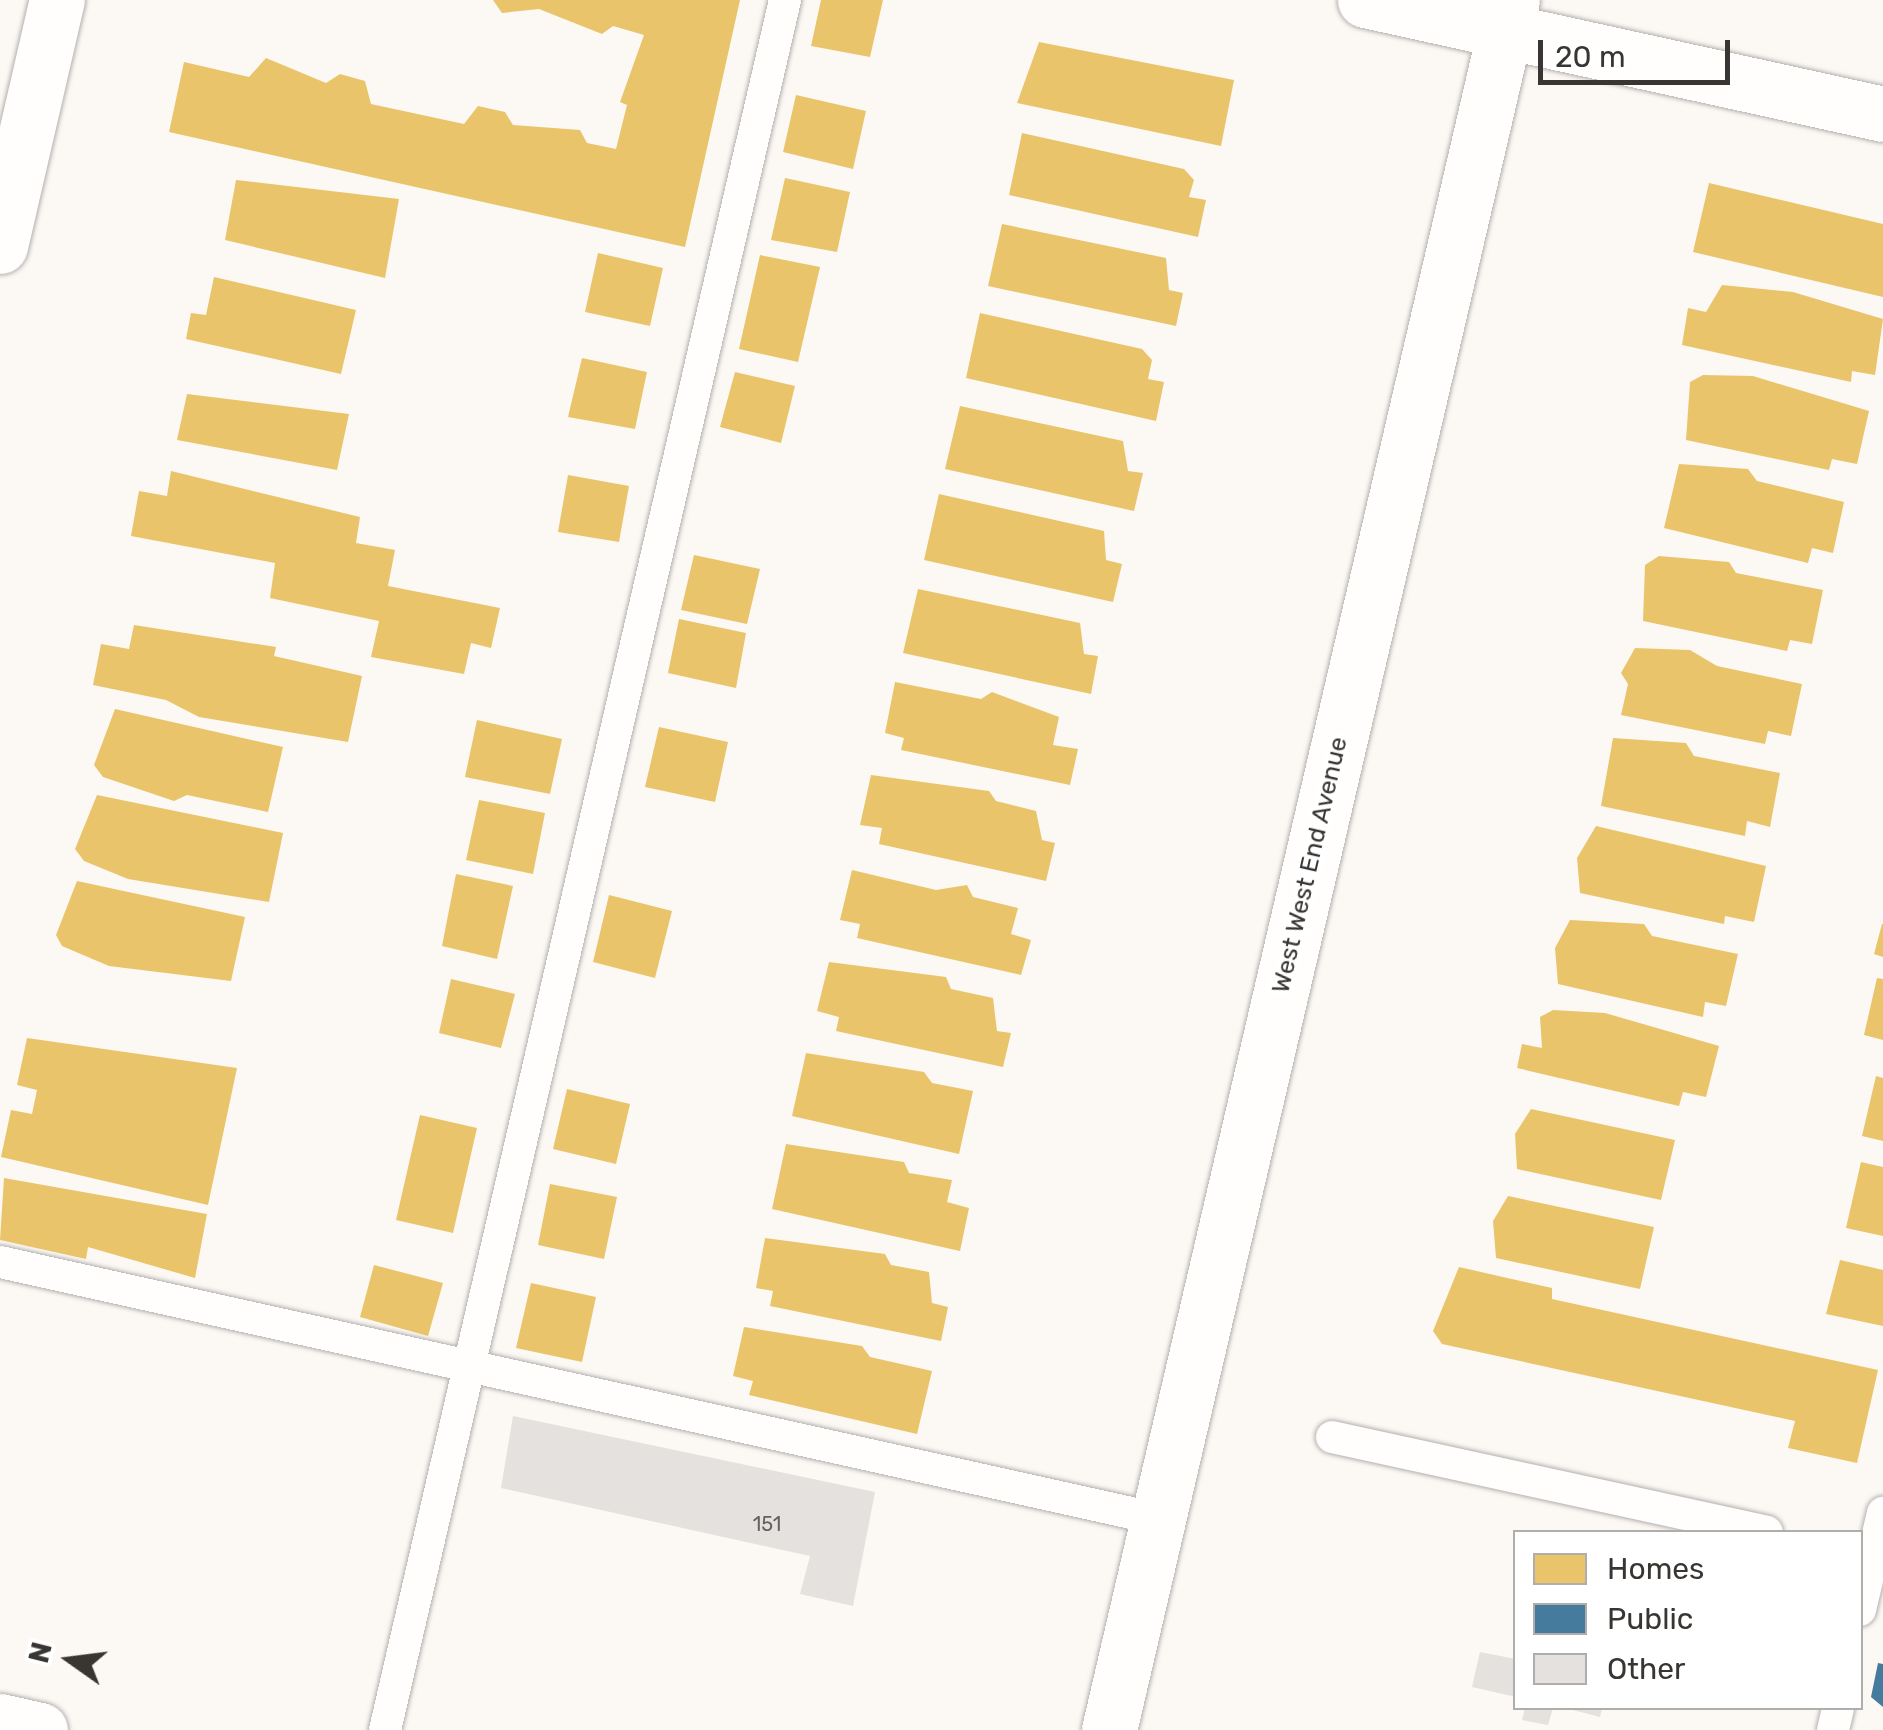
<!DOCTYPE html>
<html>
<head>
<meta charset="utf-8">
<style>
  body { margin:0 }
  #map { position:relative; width:1883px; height:1730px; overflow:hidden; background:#fcf8f4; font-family:Rubik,sans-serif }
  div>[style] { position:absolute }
  .homes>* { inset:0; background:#e9c46a }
  .public>* { inset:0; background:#457b9d }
  .building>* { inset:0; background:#e4e1de }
  .roads { filter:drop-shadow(0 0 2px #b4b0ae) drop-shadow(0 0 2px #b4b0ae) }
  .service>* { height:32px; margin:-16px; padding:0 16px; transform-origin:16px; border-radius:16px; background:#fffefd }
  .minor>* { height:55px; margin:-27.5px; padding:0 27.5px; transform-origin:27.5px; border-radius:27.5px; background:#fffefd }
  .primary>* { height:55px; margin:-27.5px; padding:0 27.5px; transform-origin:27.5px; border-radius:27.5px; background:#fffefd }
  span { translate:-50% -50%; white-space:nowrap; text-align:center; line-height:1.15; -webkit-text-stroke:10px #fff; paint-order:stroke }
  .number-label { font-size:20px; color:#65615e }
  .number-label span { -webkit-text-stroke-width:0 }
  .street-label { font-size:25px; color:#393532 }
  .legend { position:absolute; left:1513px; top:1530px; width:350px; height:180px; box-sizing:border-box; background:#fff; border:2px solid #b0aead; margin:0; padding:12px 18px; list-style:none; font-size:30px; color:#393532 }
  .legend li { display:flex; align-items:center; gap:20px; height:50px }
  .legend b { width:50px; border:2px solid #b0aead }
  .north { position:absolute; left:20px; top:1610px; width:100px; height:100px; -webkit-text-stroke:8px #fff; paint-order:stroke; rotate:284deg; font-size:28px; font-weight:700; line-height:40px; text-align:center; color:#393532 }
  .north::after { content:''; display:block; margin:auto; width:35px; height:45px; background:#393532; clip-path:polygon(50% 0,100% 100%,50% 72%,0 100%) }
  .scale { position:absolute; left:1538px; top:40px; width:192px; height:45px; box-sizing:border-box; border:5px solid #393532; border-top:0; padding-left:12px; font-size:30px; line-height:35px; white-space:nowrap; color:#393532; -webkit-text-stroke:8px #fff; paint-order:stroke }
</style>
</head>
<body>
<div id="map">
  <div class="homes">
    <div style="clip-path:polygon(493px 0,740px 0,685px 247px,169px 132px,184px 62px,249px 77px,266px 58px,326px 83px,340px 74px,365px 81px,371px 104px,464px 124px,478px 106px,505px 112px,513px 125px,580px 130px,587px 143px,616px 149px,627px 105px,620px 102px,644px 35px,613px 26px,602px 34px,539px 9px,502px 13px)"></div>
    <div style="clip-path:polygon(821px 0,883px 0,870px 57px,811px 46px)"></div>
    <div style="clip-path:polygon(1039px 42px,1234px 80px,1221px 146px,1017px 103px)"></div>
    <div style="clip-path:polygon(796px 95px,866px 111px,853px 169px,783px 152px)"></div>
    <div style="clip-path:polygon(1022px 133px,1184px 169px,1194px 180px,1189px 197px,1206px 200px,1198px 237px,1009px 195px)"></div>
    <div style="clip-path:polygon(785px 178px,850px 192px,837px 252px,771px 240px)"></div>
    <div style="clip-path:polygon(236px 180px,399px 199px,385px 278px,225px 240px)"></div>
    <div style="clip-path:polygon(1709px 183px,1883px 224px,1883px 297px,1693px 252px)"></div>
    <div style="clip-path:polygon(1002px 224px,1166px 258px,1169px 290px,1183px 293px,1176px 326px,988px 286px)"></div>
    <div style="clip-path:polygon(598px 253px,663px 268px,650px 326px,585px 312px)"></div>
    <div style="clip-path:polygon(760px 255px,820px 267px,798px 362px,739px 349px)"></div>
    <div style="clip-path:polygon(214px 277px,356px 310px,341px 374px,186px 339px,191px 313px,206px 315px)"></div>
    <div style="clip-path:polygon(1722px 285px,1793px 292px,1883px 319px,1875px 375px,1852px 371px,1851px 382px,1682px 345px,1688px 308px,1706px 312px)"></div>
    <div style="clip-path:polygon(980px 313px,1142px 349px,1152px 360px,1148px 379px,1164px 382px,1156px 421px,966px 378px)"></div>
    <div style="clip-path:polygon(582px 358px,647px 372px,635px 429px,568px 417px)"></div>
    <div style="clip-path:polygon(735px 372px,795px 386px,781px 443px,720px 427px)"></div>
    <div style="clip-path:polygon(1703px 375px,1753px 376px,1869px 411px,1857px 464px,1832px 459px,1829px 470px,1686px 440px,1690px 382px)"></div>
    <div style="clip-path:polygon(187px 394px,349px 414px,337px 470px,177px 440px)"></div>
    <div style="clip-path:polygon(960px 406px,1123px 441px,1128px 471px,1143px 473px,1134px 511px,945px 469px)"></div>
    <div style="clip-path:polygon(1679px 464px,1748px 469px,1757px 481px,1844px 502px,1833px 553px,1812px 548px,1808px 563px,1664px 528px)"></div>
    <div style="clip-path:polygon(171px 471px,360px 517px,356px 543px,395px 550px,388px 586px,500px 608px,491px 648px,471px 643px,464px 674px,371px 657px,379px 621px,270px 598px,275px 563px,131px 536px,139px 491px,167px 496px)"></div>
    <div style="clip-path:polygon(568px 475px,629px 486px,619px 542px,558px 532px)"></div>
    <div style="clip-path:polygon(939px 494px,1104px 531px,1106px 560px,1122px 564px,1113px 602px,924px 560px)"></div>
    <div style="clip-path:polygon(694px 555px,760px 569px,747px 624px,681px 610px)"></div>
    <div style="clip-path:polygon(1659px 556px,1729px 562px,1736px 573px,1823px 590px,1812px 644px,1790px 640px,1787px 651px,1643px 621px,1645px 565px)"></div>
    <div style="clip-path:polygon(918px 589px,1080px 623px,1084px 654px,1098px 656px,1091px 694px,903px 653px)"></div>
    <div style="clip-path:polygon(679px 619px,746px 633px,736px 688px,668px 673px)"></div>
    <div style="clip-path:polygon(134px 625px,276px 647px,274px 656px,362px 676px,348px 742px,199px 717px,166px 700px,93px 685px,101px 644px,129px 649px)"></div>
    <div style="clip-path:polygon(1635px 648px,1690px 650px,1717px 666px,1802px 684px,1791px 736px,1768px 731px,1765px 744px,1621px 715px,1628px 684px,1621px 673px)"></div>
    <div style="clip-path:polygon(895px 682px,981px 699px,992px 692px,1059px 717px,1053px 745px,1078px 749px,1070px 785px,901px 750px,904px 738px,885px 733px)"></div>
    <div style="clip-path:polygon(115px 709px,283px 747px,268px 812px,187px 795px,174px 801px,103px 777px,94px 765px)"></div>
    <div style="clip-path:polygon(477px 720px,562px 739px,550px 794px,465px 777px)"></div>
    <div style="clip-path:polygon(659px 727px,728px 742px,715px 802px,645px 787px)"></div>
    <div style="clip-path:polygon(1613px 738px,1686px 743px,1694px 756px,1780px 773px,1770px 827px,1747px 821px,1745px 836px,1601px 806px)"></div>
    <div style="clip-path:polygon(871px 775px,989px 791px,996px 801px,1036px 811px,1042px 840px,1055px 843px,1046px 881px,879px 844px,882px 828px,860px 825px)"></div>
    <div style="clip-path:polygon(97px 795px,283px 833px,269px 902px,128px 879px,84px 861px,75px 849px)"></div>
    <div style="clip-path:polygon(479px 800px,545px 813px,533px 874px,466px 860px)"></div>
    <div style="clip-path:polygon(1596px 826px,1766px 866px,1754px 922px,1725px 916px,1724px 924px,1580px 893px,1577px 858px)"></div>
    <div style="clip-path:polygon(852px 870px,936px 890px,967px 885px,973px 897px,1018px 908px,1011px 934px,1031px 940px,1021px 975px,857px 938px,860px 924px,840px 920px)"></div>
    <div style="clip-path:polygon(456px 874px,513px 886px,497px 959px,442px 946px)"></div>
    <div style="clip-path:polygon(77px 881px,245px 917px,231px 981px,109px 966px,62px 946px,56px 935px)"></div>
    <div style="clip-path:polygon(609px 895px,672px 911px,655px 978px,593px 962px)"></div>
    <div style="clip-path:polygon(1570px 920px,1644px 924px,1652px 936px,1738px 954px,1726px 1006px,1705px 1002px,1703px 1017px,1558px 984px,1555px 948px)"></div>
    <div style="clip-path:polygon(1882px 924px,1883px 924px,1883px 957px,1874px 954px)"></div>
    <div style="clip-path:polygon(829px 962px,946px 977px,951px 989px,993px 998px,997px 1031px,1011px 1033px,1003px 1067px,836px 1031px,839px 1017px,817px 1011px)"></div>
    <div style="clip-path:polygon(1877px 978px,1883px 979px,1883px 1040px,1864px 1035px)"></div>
    <div style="clip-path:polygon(451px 979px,515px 994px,501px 1048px,439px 1033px)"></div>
    <div style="clip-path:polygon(1553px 1010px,1605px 1013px,1719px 1046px,1706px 1097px,1683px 1092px,1679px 1106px,1517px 1068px,1522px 1044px,1542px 1048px,1540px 1017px)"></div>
    <div style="clip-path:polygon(27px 1038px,237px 1068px,208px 1205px,1px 1157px,11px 1110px,32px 1114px,37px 1090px,17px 1085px)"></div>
    <div style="clip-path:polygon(806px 1053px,924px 1072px,932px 1083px,973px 1091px,959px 1154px,792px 1116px)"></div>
    <div style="clip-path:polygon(1876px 1076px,1883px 1078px,1883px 1141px,1862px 1136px)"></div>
    <div style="clip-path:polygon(567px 1089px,630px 1104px,616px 1164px,553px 1149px)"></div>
    <div style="clip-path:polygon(1531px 1109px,1675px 1140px,1661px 1200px,1517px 1169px,1515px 1134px)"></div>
    <div style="clip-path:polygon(420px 1115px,477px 1128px,453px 1233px,396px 1220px)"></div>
    <div style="clip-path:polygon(786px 1144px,904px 1162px,909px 1173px,952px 1180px,947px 1202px,969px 1208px,960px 1251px,772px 1209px)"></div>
    <div style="clip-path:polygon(1861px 1162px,1883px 1167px,1883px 1236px,1846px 1228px)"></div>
    <div style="clip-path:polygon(4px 1178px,207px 1214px,195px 1278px,88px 1247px,86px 1259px,0 1240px)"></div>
    <div style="clip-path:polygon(550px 1184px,617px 1197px,604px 1259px,538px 1245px)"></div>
    <div style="clip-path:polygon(1508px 1196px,1654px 1227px,1640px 1289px,1496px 1258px,1493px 1221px)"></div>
    <div style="clip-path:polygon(765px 1238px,885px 1254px,891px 1265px,929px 1272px,932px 1303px,948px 1307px,941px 1341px,770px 1306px,773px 1291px,756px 1288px)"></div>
    <div style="clip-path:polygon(1840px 1260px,1883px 1270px,1883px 1326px,1826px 1314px)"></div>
    <div style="clip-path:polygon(374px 1265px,443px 1283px,428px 1336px,360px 1317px)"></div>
    <div style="clip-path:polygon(1459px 1267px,1552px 1288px,1552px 1299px,1878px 1370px,1857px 1463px,1788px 1448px,1795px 1421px,1442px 1344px,1433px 1331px)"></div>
    <div style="clip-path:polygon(531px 1283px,596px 1297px,582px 1362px,516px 1348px)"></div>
    <div style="clip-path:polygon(744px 1327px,862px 1346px,870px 1357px,932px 1371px,917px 1434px,749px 1395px,753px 1381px,733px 1376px)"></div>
  </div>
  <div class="public">
    <div style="clip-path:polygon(1878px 1663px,1883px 1664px,1883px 1707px,1871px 1697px)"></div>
  </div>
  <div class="building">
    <div style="clip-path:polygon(513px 1416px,875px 1492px,853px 1606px,800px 1594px,810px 1556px,501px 1488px)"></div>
    <div style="clip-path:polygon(1480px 1652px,1516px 1659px,1516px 1697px,1472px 1687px)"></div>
    <div style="clip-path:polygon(1525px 1708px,1553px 1708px,1548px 1725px,1522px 1720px)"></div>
    <div style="clip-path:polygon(1565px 1708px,1602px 1708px,1600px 1717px)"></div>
  </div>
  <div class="roads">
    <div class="service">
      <div style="left:0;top:1262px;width:1186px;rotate:12.51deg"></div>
      <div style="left:1332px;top:1437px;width:445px;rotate:12.3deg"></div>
      <div style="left:1860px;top:1610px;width:100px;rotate:-76.7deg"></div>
      <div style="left:385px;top:1730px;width:1776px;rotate:-76.98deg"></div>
      <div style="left:1833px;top:1730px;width:23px;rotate:-77deg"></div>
    </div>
    <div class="minor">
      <div style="left:1365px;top:0;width:530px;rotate:12.41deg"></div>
      <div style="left:0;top:246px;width:253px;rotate:-77deg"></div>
      <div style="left:1109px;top:1730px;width:1776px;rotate:-76.89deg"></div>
    </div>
    <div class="primary">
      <div style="left:0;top:1721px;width:41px;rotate:12.7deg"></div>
    </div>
  </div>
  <div class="number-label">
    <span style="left:767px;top:1524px">151</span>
  </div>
  <div class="street-label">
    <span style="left:1310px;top:865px;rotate:-77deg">West West End Avenue</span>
  </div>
  <ul class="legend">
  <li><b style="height:28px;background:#e9c46a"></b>Homes</li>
  <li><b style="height:28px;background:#457b9d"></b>Public</li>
  <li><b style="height:28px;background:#e4e1de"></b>Other</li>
  </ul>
  <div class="north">N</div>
  <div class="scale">20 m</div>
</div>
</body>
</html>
